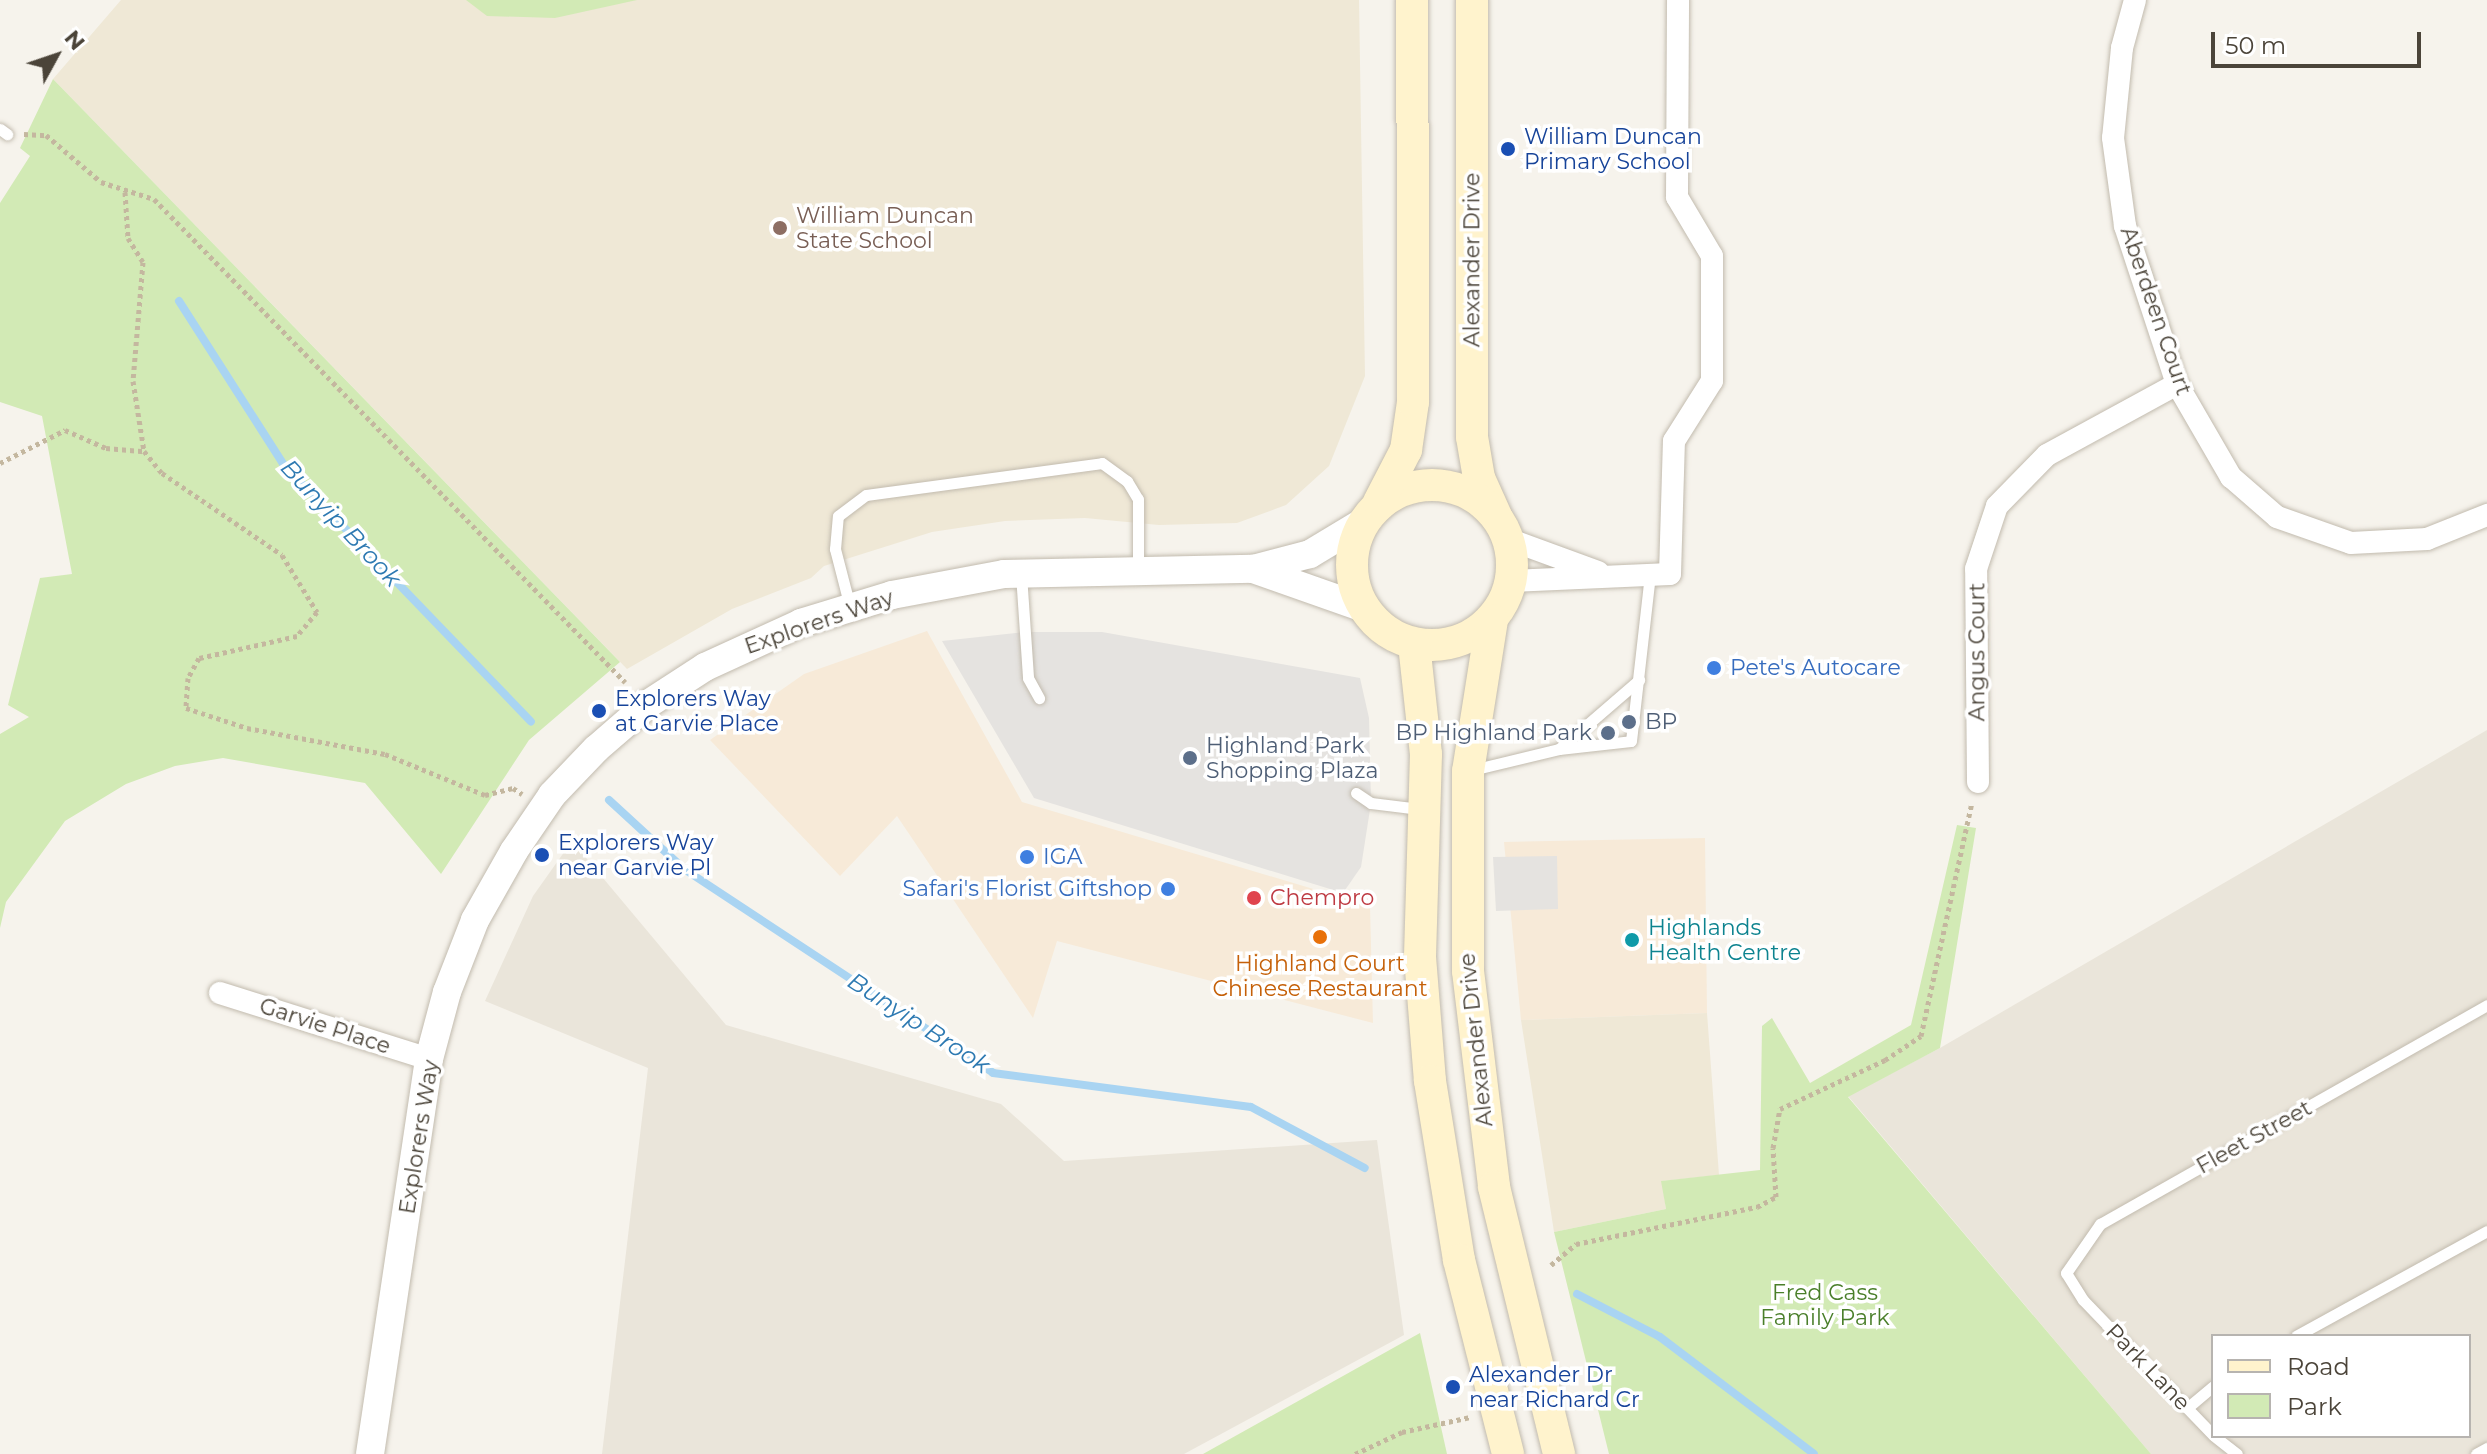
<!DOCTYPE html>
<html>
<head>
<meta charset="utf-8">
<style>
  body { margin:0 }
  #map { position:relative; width:2487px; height:1454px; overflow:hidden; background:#f6f3ec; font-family:Montserrat,sans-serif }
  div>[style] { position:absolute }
  .residential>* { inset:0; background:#eae5da }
  .commercial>* { inset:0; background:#f7ead8 }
  .education>* { inset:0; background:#efe8d6 }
  .green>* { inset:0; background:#d2eab5 }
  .parking>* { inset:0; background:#e5e3e0 }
  .stream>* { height:8px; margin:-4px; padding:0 4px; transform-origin:4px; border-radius:4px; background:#a9d4f2 }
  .path>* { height:5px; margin-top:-2.5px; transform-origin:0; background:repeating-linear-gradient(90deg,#c4b79f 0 4px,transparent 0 8px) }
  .roads { filter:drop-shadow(0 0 2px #c2bbae) drop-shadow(0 0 2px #c2bbae) }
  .service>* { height:11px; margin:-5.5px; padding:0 5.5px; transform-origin:5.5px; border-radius:5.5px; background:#fff }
  .minor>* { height:22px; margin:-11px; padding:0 11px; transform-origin:11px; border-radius:11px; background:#fff }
  .tertiary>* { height:28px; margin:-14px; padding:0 14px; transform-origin:14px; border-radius:14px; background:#fff }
  .secondary>* { height:32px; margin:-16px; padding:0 16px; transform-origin:16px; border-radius:16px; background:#fff3cd }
  .secondary>.ring { margin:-16px; padding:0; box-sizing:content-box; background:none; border:32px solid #fff3cd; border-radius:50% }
  .dots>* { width:22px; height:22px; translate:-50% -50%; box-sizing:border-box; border:4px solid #fff; border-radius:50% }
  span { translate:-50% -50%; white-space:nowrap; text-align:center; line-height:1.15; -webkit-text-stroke:7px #fff; paint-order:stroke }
  .transit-label { font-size:22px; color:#164399 }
  .left { translate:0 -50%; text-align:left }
  .education-label { font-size:22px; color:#785e54 }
  .street-label { font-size:22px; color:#4b4439 }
  .shop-label { font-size:22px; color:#366cbe }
  .right { translate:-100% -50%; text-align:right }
  .service-label { font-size:22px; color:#4e5e75 }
  .health-label { font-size:22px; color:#be3a42 }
  .culture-label { font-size:22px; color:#0d838f }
  .food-label { font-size:22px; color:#c56008 }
  .park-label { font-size:22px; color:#4a7f2a }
  .water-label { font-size:24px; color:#2e7ab2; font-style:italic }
  .legend { position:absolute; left:2211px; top:1334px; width:260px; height:104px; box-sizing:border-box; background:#fff; border:2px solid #b7b4b0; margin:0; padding:10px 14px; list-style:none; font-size:24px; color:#4b4439 }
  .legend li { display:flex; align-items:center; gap:16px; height:40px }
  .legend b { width:40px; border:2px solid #b7b4b0 }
  .north { position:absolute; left:16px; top:16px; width:80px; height:80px; -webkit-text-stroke:6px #fff; paint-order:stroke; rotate:50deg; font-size:22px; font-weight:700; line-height:32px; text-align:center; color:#4b4439 }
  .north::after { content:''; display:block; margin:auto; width:28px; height:36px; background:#4b4439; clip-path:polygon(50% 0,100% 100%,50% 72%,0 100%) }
  .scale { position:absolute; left:2211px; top:32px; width:210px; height:36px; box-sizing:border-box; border:4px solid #4b4439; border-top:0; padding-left:10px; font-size:24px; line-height:28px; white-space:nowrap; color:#4b4439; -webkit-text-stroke:6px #fff; paint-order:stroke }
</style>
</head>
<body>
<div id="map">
  <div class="residential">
    <div style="clip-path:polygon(evenodd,2487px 730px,2487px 1454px,2151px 1454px,1848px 1096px,1940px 1048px,2487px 730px,2213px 1336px,2469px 1336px,2469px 1436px,2213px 1436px,2213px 1336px)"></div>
    <div style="clip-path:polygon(572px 841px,726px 1025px,1001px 1104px,1064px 1161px,1377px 1140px,1404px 1335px,1184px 1454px,602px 1454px,648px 1068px,485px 1001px,533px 896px)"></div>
  </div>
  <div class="commercial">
    <div style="clip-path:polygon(927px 631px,1022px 802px,1370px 906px,1373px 1023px,1057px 941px,1033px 1018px,897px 816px,840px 876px,710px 740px,804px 674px)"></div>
    <div style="clip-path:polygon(1705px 838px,1707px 1013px,1521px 1020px,1504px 842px)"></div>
  </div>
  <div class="education">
    <div style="clip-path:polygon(121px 0,1359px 0,1365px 376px,1329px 466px,1286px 505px,1237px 523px,1159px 525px,1085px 518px,1005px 521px,932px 532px,824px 566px,811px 578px,732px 609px,627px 669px,53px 79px)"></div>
    <div style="clip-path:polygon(1707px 1013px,1719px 1175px,1662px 1181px,1666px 1209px,1554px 1232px,1521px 1020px)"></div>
  </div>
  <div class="green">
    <div style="clip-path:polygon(466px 0,637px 0,555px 18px,487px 16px)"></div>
    <div style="clip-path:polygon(53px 79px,620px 662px,529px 740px,441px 874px,365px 783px,223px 758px,175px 766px,126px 784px,65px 821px,6px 902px,0 928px,0 734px,29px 717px,8px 705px,40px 578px,72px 574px,42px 416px,0 402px,0 203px,30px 156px,20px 148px)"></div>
    <div style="clip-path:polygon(1957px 825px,1976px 828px,1940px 1048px,1848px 1097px,2151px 1454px,1609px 1454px,1554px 1232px,1666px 1209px,1661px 1181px,1760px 1170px,1762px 1026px,1772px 1018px,1810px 1083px,1911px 1025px)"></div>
    <div style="clip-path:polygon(1420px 1333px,1447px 1454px,1203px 1454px)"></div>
  </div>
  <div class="parking">
    <div style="clip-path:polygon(1024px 632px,1102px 632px,1360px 678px,1369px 718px,1371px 803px,1361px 867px,1343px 893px,1034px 798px,942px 641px)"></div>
    <div style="clip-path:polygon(1557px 856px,1558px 909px,1496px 911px,1493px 857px)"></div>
  </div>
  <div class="stream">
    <div style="left:179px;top:301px;width:195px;rotate:57.4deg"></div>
    <div style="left:284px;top:465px;width:356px;rotate:46.1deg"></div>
    <div style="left:609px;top:800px;width:102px;rotate:42.6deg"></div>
    <div style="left:684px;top:869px;width:370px;rotate:33.4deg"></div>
    <div style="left:993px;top:1073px;width:260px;rotate:7.5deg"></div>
    <div style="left:1251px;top:1107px;width:129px;rotate:28.2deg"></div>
    <div style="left:1577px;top:1294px;width:93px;rotate:27.4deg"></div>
    <div style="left:1660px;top:1337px;width:193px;rotate:37.2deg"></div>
  </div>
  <div class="path">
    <div style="left:24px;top:134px;width:22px;rotate:3deg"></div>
    <div style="left:46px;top:135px;width:72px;rotate:40.5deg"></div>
    <div style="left:101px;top:182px;width:56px;rotate:17.8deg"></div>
    <div style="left:154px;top:199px;width:675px;rotate:45.72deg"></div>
    <div style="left:125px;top:192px;width:46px;rotate:86.3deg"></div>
    <div style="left:128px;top:238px;width:28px;rotate:58deg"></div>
    <div style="left:143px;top:262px;width:119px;rotate:94.8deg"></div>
    <div style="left:133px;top:381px;width:71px;rotate:81.1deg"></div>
    <div style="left:144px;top:451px;width:28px;rotate:51deg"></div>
    <div style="left:162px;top:473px;width:145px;rotate:34.3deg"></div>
    <div style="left:282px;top:555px;width:67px;rotate:58.4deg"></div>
    <div style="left:317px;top:612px;width:31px;rotate:130deg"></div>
    <div style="left:297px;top:636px;width:100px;rotate:167.3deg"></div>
    <div style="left:199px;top:658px;width:23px;rotate:119deg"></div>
    <div style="left:188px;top:678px;width:30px;rotate:94deg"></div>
    <div style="left:186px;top:708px;width:64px;rotate:18.2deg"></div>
    <div style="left:247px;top:728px;width:140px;rotate:10.7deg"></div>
    <div style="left:385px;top:754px;width:108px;rotate:22.3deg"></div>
    <div style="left:485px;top:795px;width:29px;rotate:-14deg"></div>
    <div style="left:513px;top:788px;width:11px;rotate:34deg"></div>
    <div style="left:0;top:463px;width:73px;rotate:-26.9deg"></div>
    <div style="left:65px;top:430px;width:45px;rotate:23.7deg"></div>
    <div style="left:106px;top:448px;width:38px;rotate:5deg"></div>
    <div style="left:1551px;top:1265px;width:33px;rotate:-40deg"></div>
    <div style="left:1576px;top:1244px;width:185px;rotate:-11.6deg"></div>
    <div style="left:1757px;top:1207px;width:21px;rotate:-28deg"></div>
    <div style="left:1776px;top:1197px;width:49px;rotate:-93.5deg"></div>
    <div style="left:1773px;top:1148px;width:40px;rotate:-80deg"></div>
    <div style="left:1780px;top:1109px;width:116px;rotate:-25deg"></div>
    <div style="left:1885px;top:1060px;width:43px;rotate:-33.7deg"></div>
    <div style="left:1921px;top:1036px;width:239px;rotate:-77.7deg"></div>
    <div style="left:1355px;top:1454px;width:52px;rotate:-25.1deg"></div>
    <div style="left:1402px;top:1432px;width:70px;rotate:-12.4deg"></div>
  </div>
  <div class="roads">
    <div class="service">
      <div style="left:0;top:129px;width:9px;rotate:36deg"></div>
      <div style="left:1021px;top:574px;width:104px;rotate:86.1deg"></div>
      <div style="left:1028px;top:678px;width:23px;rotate:61deg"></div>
      <div style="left:850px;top:607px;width:60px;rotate:-104.5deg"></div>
      <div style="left:835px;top:549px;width:33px;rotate:-85deg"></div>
      <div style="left:838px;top:516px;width:35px;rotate:-37deg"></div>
      <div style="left:866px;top:495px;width:238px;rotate:-7.7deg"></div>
      <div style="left:1102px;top:463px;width:31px;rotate:36deg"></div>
      <div style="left:1127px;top:481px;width:21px;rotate:59deg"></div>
      <div style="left:1138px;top:499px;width:69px;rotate:90deg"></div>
      <div style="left:1559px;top:749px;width:72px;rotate:-6.3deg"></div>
      <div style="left:1631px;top:741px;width:168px;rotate:-83.5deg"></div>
      <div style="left:1472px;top:770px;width:89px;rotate:-13.6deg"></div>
      <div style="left:1559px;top:749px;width:106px;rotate:-40.8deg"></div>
      <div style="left:1356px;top:793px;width:18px;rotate:34deg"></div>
      <div style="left:1371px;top:803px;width:49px;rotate:7deg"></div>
      <div style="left:2296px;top:1336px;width:218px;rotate:-28.8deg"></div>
      <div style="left:2187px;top:1408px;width:34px;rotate:-40deg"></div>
      <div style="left:2213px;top:1435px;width:187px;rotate:-133.9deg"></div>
      <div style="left:2083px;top:1300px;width:32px;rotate:-122deg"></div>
      <div style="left:2066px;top:1273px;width:60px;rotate:-55.2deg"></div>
      <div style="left:2100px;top:1224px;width:445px;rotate:-29.5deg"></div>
      <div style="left:2214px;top:1436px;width:29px;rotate:38deg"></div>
      <div style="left:2476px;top:1454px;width:13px;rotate:-29deg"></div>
    </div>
    <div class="minor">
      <div style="left:2135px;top:0;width:50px;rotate:105.2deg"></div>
      <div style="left:2122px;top:48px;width:90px;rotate:95.7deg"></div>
      <div style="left:2113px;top:138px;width:89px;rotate:82.2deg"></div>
      <div style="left:2125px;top:226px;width:166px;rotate:71.8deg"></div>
      <div style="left:2177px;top:384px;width:108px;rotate:59.9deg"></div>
      <div style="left:2231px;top:477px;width:61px;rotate:41deg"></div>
      <div style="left:2277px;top:517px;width:78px;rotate:19.4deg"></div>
      <div style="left:2351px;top:543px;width:76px;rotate:-3deg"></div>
      <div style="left:2427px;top:539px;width:65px;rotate:-21.8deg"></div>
      <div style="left:1508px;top:539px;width:96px;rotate:20.1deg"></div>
      <div style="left:1511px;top:581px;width:159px;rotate:-2.5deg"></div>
      <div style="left:1670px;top:574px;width:133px;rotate:-88.3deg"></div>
      <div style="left:1674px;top:441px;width:71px;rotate:-57.7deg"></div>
      <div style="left:1712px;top:381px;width:125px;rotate:-90deg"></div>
      <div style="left:1712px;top:256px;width:69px;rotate:-120.7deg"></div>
      <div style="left:1677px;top:197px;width:197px;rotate:-89.7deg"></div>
      <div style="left:1978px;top:782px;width:213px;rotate:-90.5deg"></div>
      <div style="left:1976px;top:569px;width:66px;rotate:-71.6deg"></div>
      <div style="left:1997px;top:506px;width:71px;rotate:-45.6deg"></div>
      <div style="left:2047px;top:455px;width:148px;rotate:-28.6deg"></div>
      <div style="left:220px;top:993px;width:219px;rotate:17.5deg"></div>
    </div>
    <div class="tertiary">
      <div style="left:1253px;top:569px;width:118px;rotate:19.4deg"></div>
      <div style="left:370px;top:1454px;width:399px;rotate:-81.5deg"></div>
      <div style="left:429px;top:1059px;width:69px;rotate:-75deg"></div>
      <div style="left:447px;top:992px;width:77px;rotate:-68.7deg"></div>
      <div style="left:475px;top:920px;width:79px;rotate:-60.5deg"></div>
      <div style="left:514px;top:851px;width:68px;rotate:-55.8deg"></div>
      <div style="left:552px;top:795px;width:64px;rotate:-46.3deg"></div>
      <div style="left:596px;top:749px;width:69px;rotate:-40.9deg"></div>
      <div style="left:648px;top:704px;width:68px;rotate:-33deg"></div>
      <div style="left:705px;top:667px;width:106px;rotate:-24.6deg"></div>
      <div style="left:801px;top:623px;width:95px;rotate:-17.1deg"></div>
      <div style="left:892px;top:595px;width:114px;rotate:-10.6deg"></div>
      <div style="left:1004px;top:574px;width:249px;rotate:-1.2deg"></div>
      <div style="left:1253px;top:569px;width:59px;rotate:-14.7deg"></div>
      <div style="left:1310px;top:554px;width:64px;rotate:-31deg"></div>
    </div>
    <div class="secondary">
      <div style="left:1472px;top:0;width:437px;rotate:90deg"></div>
      <div style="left:1472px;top:437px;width:42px;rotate:80.3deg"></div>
      <div style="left:1479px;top:478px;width:42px;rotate:65.9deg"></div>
      <div class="ring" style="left:1352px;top:485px;width:128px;height:128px"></div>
      <div style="left:1379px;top:502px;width:59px;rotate:-62.6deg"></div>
      <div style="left:1406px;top:450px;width:49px;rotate:-81.7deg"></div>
      <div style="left:1413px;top:402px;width:402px;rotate:-90.1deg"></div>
      <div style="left:1492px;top:620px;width:153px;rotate:99deg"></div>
      <div style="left:1468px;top:771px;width:200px;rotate:90deg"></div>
      <div style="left:1468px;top:971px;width:218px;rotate:83.1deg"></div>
      <div style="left:1494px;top:1187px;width:275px;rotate:76.3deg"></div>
      <div style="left:1414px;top:644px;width:111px;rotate:83.8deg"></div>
      <div style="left:1426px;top:754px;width:203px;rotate:91.7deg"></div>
      <div style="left:1420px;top:957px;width:124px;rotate:85.4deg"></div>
      <div style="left:1430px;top:1081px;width:181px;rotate:80.8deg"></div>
      <div style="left:1459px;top:1260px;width:200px;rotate:75.8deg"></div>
    </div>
  </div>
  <div class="dots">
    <div style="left:1508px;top:149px;background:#1a4fb4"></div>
    <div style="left:780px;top:228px;background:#8d6e63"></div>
    <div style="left:1714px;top:668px;background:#3f7fe0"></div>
    <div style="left:599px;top:711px;background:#1a4fb4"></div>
    <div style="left:1629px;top:722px;background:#5c6f8a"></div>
    <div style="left:1608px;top:733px;background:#5c6f8a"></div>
    <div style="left:1190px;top:758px;background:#5c6f8a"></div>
    <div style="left:542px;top:855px;background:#1a4fb4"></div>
    <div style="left:1027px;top:857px;background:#3f7fe0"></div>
    <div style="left:1168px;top:889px;background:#3f7fe0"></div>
    <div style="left:1254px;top:898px;background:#e0444e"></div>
    <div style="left:1320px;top:937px;background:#e8710a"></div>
    <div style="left:1632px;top:940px;background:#0f9aa8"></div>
    <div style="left:1453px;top:1387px;background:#1a4fb4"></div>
  </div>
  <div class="transit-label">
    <span class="left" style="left:1524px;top:149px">William Duncan<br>Primary School</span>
    <span class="left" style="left:615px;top:711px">Explorers Way<br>at Garvie Place</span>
    <span class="left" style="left:558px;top:855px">Explorers Way<br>near Garvie Pl</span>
    <span class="left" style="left:1469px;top:1387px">Alexander Dr<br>near Richard Cr</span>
  </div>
  <div class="education-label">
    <span class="left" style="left:796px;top:228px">William Duncan<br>State School</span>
  </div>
  <div class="street-label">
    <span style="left:1472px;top:260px;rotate:-90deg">Alexander Drive</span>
    <span style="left:2156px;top:311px;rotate:71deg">Aberdeen Court</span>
    <span style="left:819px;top:622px;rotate:-19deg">Explorers Way</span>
    <span style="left:1977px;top:652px;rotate:-90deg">Angus Court</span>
    <span style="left:325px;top:1026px;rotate:18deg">Garvie Place</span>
    <span style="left:1476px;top:1040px;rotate:-96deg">Alexander Drive</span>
    <span style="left:419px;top:1137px;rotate:-81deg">Explorers Way</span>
    <span style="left:2254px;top:1137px;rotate:-29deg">Fleet Street</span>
    <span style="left:2148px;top:1367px;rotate:46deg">Park Lane</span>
  </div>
  <div class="shop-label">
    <span class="left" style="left:1730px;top:668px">Pete's Autocare</span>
    <span class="left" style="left:1043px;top:857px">IGA</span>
    <span class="right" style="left:1152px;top:889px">Safari's Florist Giftshop</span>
  </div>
  <div class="service-label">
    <span class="left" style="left:1645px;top:722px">BP</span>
    <span class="right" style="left:1592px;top:733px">BP Highland Park</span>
    <span class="left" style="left:1206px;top:758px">Highland Park<br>Shopping Plaza</span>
  </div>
  <div class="health-label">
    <span class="left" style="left:1270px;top:898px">Chempro</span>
  </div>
  <div class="culture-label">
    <span class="left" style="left:1648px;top:940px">Highlands<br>Health Centre</span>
  </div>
  <div class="food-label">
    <span style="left:1320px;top:976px">Highland Court<br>Chinese Restaurant</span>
  </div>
  <div class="park-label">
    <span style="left:1825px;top:1305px">Fred Cass<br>Family Park</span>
  </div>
  <div class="water-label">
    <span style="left:341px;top:523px;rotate:47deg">Bunyip Brook</span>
    <span style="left:919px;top:1023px;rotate:33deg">Bunyip Brook</span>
  </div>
  <ul class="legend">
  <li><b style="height:10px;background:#fff3cd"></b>Road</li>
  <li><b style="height:22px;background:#d2eab5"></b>Park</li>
  </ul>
  <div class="north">N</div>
  <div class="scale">50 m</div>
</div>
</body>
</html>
